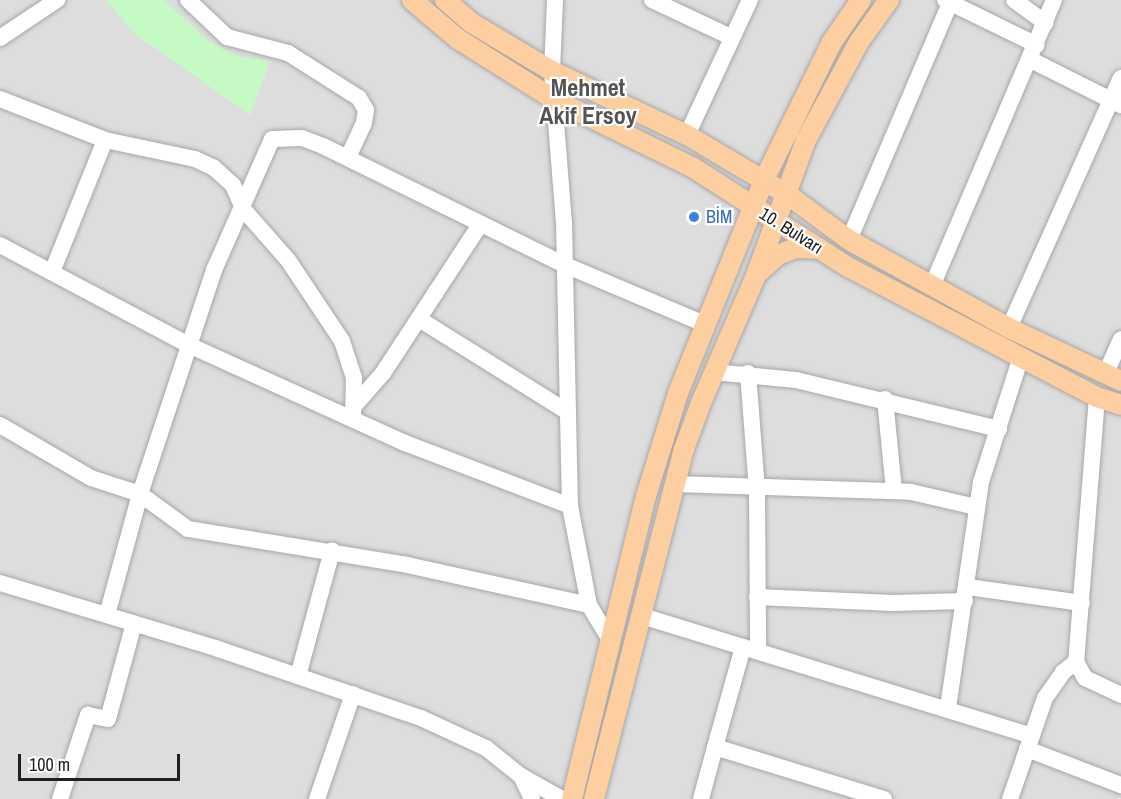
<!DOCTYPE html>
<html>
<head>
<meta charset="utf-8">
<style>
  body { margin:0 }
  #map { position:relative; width:1121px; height:799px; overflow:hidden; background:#f1ede7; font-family:"Archivo Narrow",sans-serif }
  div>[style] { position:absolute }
  .residential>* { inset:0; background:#dedddd }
  .park>* { inset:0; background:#c5fac5 }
  .roads { filter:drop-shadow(0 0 2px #a7a7a7) drop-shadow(0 0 2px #a7a7a7) }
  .minor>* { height:16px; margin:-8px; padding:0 8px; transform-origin:8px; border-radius:8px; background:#fff }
  .major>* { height:20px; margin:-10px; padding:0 10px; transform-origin:10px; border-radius:10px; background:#fdcea0 }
  .dots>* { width:16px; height:16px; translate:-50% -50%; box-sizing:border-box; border:3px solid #fff; border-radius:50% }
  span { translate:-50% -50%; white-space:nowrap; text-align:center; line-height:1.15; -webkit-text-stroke:4.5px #fff; paint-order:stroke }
  .shop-label { font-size:18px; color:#366cbe }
  .left { translate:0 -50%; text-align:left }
  .street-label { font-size:18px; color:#202020 }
  .district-label { font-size:24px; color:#535353; font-weight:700 }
  .scale { position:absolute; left:18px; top:754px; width:162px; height:27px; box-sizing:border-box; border:3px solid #202020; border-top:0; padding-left:8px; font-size:18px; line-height:21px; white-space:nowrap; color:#202020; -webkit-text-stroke:4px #fff; paint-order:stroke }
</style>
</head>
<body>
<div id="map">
  <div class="residential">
    <div style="clip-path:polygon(0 0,1121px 0,1121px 799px,0 799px)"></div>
  </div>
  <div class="park">
    <div style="clip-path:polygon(106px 0,164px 0,208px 41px,237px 56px,270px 61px,250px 115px,135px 34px)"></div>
  </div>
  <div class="roads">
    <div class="minor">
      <div style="left:188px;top:0;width:54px;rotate:43.5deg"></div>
      <div style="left:227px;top:37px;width:63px;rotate:14.7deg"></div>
      <div style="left:288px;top:53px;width:84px;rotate:32.4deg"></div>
      <div style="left:359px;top:98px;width:14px;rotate:60deg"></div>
      <div style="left:366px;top:110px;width:13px;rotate:99deg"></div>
      <div style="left:364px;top:123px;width:38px;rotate:115deg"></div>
      <div style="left:555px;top:0;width:71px;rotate:92.4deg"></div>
      <div style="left:552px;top:71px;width:151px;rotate:85.5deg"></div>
      <div style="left:564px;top:222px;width:284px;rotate:88.8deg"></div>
      <div style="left:570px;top:506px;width:101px;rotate:79.1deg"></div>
      <div style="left:589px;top:605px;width:44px;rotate:58.8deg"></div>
      <div style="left:652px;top:0;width:87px;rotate:25.1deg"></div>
      <div style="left:945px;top:0;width:102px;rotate:26.1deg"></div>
      <div style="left:1014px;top:0;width:39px;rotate:36deg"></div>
      <div style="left:0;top:38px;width:69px;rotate:-33.7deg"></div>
      <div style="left:1031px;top:60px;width:101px;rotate:26.6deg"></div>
      <div style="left:0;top:99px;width:113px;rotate:21.3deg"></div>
      <div style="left:105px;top:140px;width:92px;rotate:11.9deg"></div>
      <div style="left:195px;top:159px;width:21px;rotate:25deg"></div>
      <div style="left:214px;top:168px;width:25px;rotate:42deg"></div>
      <div style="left:233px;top:185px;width:26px;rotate:67deg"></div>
      <div style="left:243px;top:209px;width:68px;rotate:48.6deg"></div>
      <div style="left:288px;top:260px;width:97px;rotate:56.3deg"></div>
      <div style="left:342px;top:341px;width:38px;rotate:72deg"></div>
      <div style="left:354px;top:377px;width:42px;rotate:91.4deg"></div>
      <div style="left:687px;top:135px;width:149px;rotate:-65deg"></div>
      <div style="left:849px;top:240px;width:258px;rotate:-66.9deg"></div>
      <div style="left:0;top:245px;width:216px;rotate:27.9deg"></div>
      <div style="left:191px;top:346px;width:235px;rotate:24.4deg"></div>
      <div style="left:405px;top:443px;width:177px;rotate:20.9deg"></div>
      <div style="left:52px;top:272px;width:142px;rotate:-68.1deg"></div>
      <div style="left:932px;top:286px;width:311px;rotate:-66.9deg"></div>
      <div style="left:419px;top:319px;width:173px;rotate:32deg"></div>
      <div style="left:1009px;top:328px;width:274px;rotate:-65.9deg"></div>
      <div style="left:714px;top:372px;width:82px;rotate:5.6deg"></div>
      <div style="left:796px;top:380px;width:209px;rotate:13.6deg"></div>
      <div style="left:748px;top:373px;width:117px;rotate:85.6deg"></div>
      <div style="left:757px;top:490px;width:161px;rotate:89.6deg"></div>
      <div style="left:1105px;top:375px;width:39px;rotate:-66deg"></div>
      <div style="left:1097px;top:397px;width:266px;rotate:94.5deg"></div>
      <div style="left:1076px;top:662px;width:18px;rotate:61deg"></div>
      <div style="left:1085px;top:678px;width:40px;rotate:25deg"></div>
      <div style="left:885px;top:399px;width:92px;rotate:84.4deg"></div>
      <div style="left:354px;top:406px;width:44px;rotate:-48.7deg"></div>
      <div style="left:383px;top:373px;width:177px;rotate:-56.8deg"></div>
      <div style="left:0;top:425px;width:105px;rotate:30.2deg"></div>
      <div style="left:91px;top:478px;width:52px;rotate:18.1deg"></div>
      <div style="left:140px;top:494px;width:59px;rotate:36.1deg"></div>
      <div style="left:188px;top:529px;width:222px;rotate:9.3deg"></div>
      <div style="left:407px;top:565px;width:186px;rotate:12.4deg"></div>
      <div style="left:675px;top:484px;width:236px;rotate:1.9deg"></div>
      <div style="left:911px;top:492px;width:67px;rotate:13deg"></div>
      <div style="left:0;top:583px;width:228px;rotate:16.8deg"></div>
      <div style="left:218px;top:649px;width:214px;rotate:18.8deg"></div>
      <div style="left:421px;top:718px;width:72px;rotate:24.8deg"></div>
      <div style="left:486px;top:748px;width:45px;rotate:38.7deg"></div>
      <div style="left:521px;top:776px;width:47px;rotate:29.3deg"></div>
      <div style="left:968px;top:587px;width:115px;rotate:8deg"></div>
      <div style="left:757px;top:597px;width:136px;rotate:2.5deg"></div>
      <div style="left:893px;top:603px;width:72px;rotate:-1.6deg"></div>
      <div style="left:107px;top:615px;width:125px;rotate:-74.7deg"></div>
      <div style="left:140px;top:494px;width:236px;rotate:-71.7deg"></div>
      <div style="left:214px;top:270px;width:143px;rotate:-66.1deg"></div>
      <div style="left:272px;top:139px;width:30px;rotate:-2deg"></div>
      <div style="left:302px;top:138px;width:22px;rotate:21deg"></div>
      <div style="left:323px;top:146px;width:270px;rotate:26.2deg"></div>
      <div style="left:565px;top:265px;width:154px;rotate:22.9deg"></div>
      <div style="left:642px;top:616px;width:408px;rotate:17.1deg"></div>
      <div style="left:743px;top:647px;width:104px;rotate:105.6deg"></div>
      <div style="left:715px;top:747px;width:177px;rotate:17.1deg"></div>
      <div style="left:298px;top:676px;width:130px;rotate:-74.8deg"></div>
      <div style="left:948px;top:708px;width:228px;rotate:-81.7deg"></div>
      <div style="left:981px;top:482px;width:131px;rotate:-72.3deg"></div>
      <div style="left:1027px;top:749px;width:101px;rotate:21deg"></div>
      <div style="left:521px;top:776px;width:25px;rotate:64deg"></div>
      <div style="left:60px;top:799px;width:89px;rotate:-71.6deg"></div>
      <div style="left:88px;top:715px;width:20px;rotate:11deg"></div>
      <div style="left:108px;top:719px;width:99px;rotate:-74.8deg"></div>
      <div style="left:317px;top:799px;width:111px;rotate:-71.1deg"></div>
      <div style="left:701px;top:799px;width:54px;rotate:-74.9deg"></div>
      <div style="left:1010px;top:799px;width:107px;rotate:-70.9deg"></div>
      <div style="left:1045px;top:698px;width:32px;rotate:-55deg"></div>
      <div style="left:1063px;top:672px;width:16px;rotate:-38deg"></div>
    </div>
    <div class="major">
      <div style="left:412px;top:0;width:60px;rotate:40.3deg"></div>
      <div style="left:458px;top:39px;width:117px;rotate:32.1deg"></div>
      <div style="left:557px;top:101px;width:150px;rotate:26.1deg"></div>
      <div style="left:692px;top:167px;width:185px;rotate:32.7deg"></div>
      <div style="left:848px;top:267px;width:281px;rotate:27.6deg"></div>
      <div style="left:1097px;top:397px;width:25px;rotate:18deg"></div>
      <div style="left:445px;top:0;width:33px;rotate:41deg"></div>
      <div style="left:470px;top:22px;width:96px;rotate:30.9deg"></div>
      <div style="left:552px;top:71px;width:149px;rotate:25.4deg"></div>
      <div style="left:687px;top:135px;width:117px;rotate:30.7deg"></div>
      <div style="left:788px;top:195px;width:76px;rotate:36.4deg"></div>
      <div style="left:849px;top:240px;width:183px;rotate:28.8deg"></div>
      <div style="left:1009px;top:328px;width:124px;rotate:25.3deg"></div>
      <div style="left:758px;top:273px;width:27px;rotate:-42deg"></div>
      <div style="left:778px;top:255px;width:18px;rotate:-22deg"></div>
      <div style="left:795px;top:248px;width:25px;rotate:2deg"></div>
      <div style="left:572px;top:799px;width:312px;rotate:-76.3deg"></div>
      <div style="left:646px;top:496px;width:108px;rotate:-72.7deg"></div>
      <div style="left:678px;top:393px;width:230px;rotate:-68deg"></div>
      <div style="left:764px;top:180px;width:154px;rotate:-63.8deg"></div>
      <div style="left:832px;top:42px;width:51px;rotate:-55.4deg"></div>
      <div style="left:594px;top:799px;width:361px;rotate:-75.6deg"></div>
      <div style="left:684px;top:449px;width:49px;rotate:-69.7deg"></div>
      <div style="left:701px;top:403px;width:139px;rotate:-66.7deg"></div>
      <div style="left:756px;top:275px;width:144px;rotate:-69.7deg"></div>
      <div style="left:806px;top:140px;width:111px;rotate:-61.6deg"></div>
      <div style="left:859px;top:42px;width:52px;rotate:-54.5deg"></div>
    </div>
  </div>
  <div class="dots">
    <div style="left:694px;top:217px;background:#3f7fe0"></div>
  </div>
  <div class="shop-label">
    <span class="left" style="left:706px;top:217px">BİM</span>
  </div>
  <div class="street-label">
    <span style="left:791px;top:231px;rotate:32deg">10. Bulvarı</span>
  </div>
  <div class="district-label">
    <span style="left:588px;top:102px">Mehmet<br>Akif Ersoy</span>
  </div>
  <div class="scale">100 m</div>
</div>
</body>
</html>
